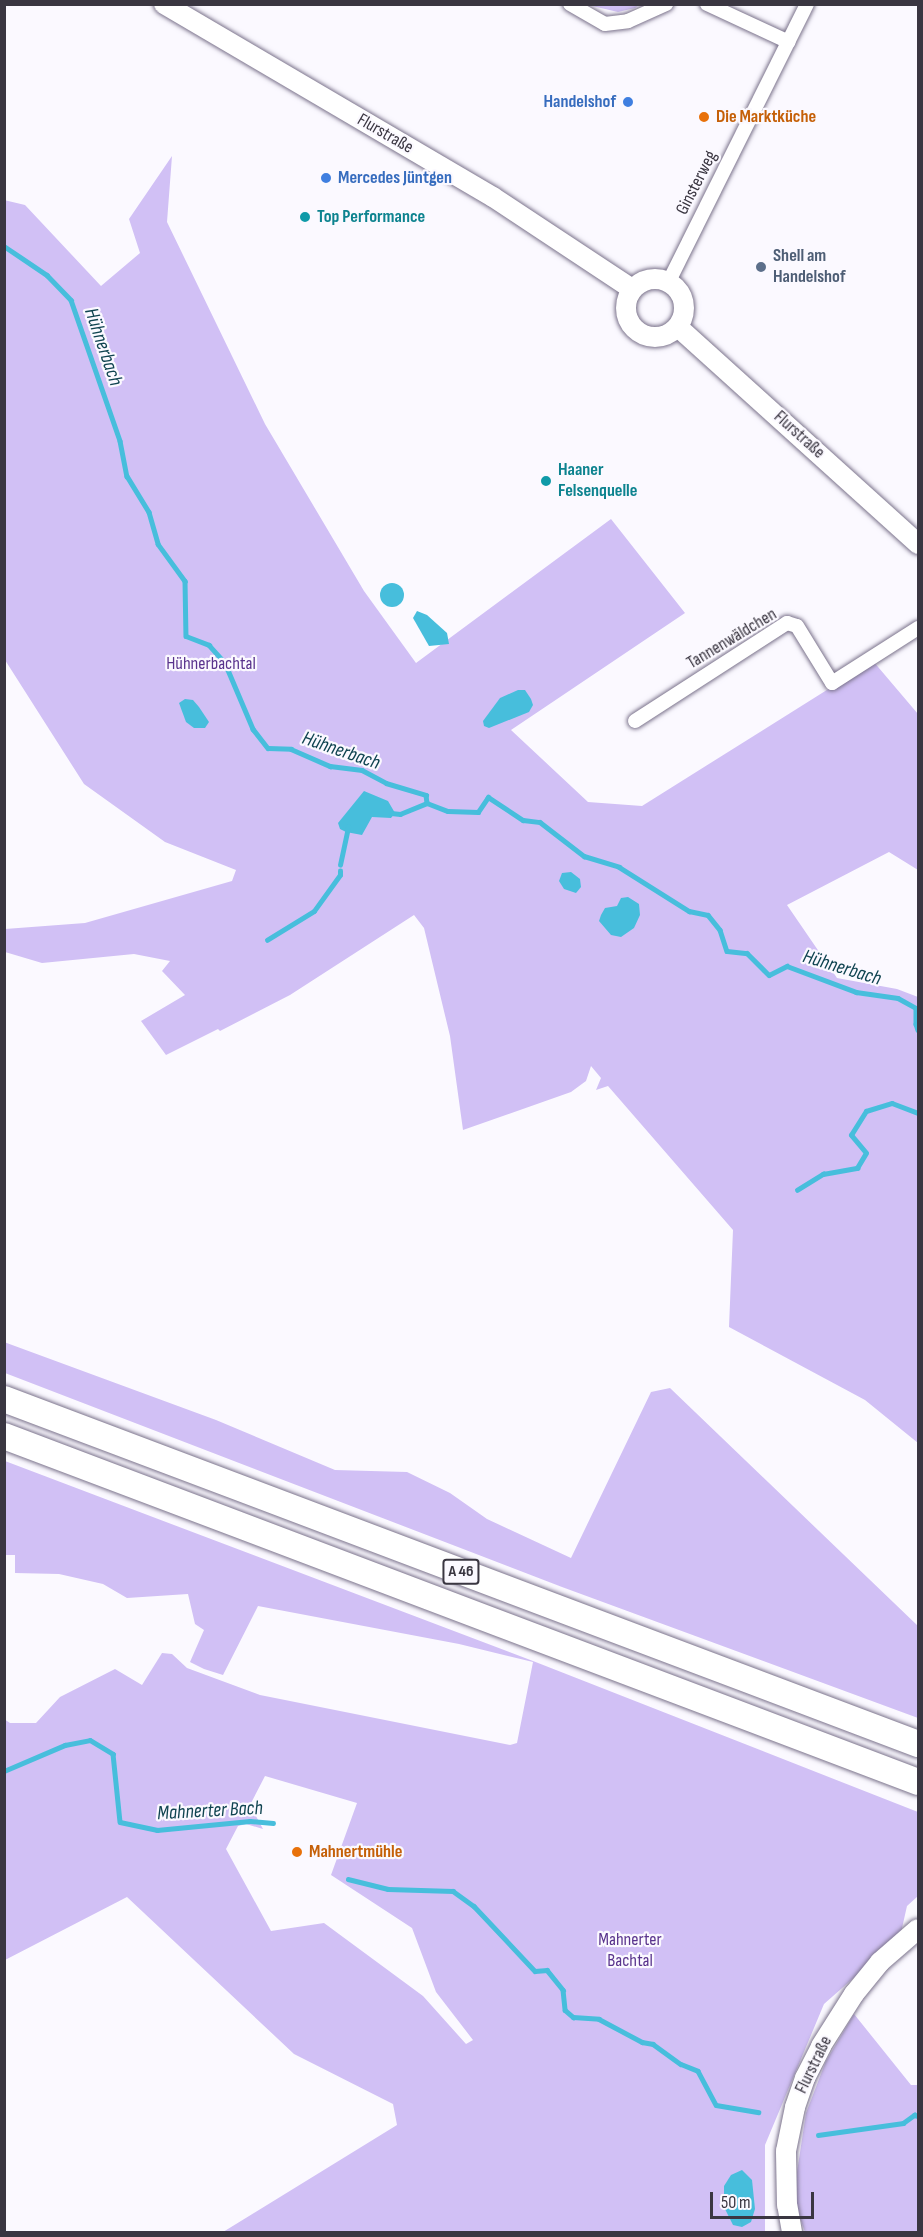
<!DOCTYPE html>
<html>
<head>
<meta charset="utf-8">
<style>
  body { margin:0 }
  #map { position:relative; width:923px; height:2237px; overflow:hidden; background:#fbf9ff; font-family:"Sofia Sans Condensed",sans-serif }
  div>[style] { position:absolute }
  .green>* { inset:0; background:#d1c0f5 }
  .water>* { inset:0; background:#47bedc }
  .round { border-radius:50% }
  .stream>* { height:4.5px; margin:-2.25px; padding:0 2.25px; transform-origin:2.25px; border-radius:2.25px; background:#47bedc }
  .roads { filter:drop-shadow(0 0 2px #7b738c) drop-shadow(0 0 2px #7b738c) }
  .street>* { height:14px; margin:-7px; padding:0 7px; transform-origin:7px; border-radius:7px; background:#fff }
  .secondary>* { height:20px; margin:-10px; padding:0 10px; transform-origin:10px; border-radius:10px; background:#fff }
  .secondary>.ring { margin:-10px; padding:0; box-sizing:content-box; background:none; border:20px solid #fff; border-radius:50% }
  .highway>* { height:26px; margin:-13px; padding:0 13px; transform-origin:13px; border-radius:13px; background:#fff }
  .dots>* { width:16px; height:16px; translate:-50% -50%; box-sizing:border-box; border:3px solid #fbf9ff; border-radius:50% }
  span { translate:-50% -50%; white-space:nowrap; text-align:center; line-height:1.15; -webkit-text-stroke:4.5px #fbf9ff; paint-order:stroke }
  .shield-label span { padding:2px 4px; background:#fbf9ff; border:2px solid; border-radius:4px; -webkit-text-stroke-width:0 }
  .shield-label { font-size:16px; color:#3a3641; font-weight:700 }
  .shop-label { font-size:18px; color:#366cbe; font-weight:700 }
  .right { translate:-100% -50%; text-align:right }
  .left { translate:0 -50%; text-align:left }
  .food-label { font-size:18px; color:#c56008; font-weight:700 }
  .street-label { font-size:18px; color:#3a3641 }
  .culture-label { font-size:18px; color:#0d838f; font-weight:700 }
  .service-label { font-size:18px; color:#4e5e75; font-weight:700 }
  .park-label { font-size:18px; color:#59338d }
  .water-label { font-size:20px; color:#104451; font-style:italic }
  .frame { position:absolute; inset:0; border:6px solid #3a3641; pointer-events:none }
  .scale { position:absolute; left:710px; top:2192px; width:104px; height:27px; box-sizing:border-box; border:3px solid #3a3641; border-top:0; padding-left:8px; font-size:18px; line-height:21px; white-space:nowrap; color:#3a3641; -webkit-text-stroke:4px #fbf9ff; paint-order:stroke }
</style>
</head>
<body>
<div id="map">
  <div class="green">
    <div style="clip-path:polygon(588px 5px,639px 5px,635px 8px,618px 12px)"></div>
    <div style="clip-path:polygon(172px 156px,167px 222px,265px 424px,364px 591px,416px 663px,611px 519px,685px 613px,511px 730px,588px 802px,642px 806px,873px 661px,918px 714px,918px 870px,889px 852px,787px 905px,837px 978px,897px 989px,918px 997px,918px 1443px,865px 1400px,729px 1327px,733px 1230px,608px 1086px,596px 1090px,601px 1078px,591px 1066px,586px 1081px,571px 1092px,463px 1130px,450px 1036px,424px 928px,414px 915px,290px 995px,220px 1031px,218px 1029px,166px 1055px,141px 1021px,185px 995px,162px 971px,170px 961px,134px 954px,42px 963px,5px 952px,5px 929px,85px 923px,232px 881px,236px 870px,165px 842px,84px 784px,5px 660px,4px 200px,25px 205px,101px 286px,140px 253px,129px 219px)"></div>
    <div style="clip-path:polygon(4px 1342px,216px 1420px,335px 1470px,407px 1472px,450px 1493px,487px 1519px,571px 1558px,651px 1392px,670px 1388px,918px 1626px,918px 1718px,562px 1587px,5px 1373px)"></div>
    <div style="clip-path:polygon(evenodd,5px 1461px,533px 1661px,918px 1812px,918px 1896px,907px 1906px,900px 1937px,824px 2004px,765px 2145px,765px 2232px,223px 2232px,397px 2125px,393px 2104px,294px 2054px,127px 1897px,5px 1960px,4px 1719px,10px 1723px,36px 1723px,60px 1697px,115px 1669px,142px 1685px,162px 1653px,172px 1654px,187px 1668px,260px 1695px,510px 1745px,517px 1743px,533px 1662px,459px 1644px,258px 1606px,223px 1675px,204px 1669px,190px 1662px,204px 1630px,195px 1624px,188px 1594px,127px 1598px,103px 1584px,59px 1574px,15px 1573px,15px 1555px,5px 1555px,5px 1461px,265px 1776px,357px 1803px,331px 1875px,412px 1928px,436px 1992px,473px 2040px,466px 2044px,423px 1996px,324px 1923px,271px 1931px,226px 1849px,238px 1826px,246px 1824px,263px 1829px,250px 1805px,265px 1776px)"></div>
    <div style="clip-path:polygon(854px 2014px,911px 2085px,918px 2085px,918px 2232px,805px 2232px,796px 2207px,797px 2172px,806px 2113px,826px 2061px)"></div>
  </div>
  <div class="water">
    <div class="round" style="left:380px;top:583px;width:24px;height:24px"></div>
    <div style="clip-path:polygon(417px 611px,427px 615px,447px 633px,449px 644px,429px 646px,413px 618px)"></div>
    <div style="clip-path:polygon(518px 690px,525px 690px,531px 699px,533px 705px,529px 712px,489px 728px,484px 726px,483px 721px,500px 698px)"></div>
    <div style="clip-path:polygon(185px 699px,193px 700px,199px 707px,209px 722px,205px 728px,194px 728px,186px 722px,179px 703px)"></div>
    <div style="clip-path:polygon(364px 791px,388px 801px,395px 813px,391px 818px,372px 817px,362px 835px,346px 832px,340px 829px,338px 823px)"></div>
    <div style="clip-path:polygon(571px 872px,580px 879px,581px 887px,576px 893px,564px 889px,559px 881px,562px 873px)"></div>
    <div style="clip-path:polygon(628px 897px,639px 904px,640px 915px,634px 928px,621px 937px,611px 935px,599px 921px,601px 915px,605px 908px,617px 906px,621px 898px)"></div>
    <div style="clip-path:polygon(742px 2170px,752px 2180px,755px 2209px,751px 2222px,742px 2227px,733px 2225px,724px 2207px,724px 2186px,731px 2175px)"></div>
  </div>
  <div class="stream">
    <div style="left:4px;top:246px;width:52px;rotate:34deg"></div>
    <div style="left:47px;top:275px;width:35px;rotate:46deg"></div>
    <div style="left:71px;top:300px;width:149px;rotate:70.8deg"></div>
    <div style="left:120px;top:441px;width:36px;rotate:79deg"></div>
    <div style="left:127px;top:476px;width:42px;rotate:58.6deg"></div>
    <div style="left:149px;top:512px;width:33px;rotate:74deg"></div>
    <div style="left:158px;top:544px;width:46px;rotate:53.9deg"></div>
    <div style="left:185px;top:581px;width:55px;rotate:89deg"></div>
    <div style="left:186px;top:636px;width:25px;rotate:21deg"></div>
    <div style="left:209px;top:645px;width:24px;rotate:48deg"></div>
    <div style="left:225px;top:663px;width:72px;rotate:67deg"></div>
    <div style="left:253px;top:729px;width:24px;rotate:52deg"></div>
    <div style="left:268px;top:748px;width:23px;rotate:2deg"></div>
    <div style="left:291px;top:749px;width:43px;rotate:23.6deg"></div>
    <div style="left:330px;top:766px;width:32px;rotate:7deg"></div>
    <div style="left:362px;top:770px;width:27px;rotate:28deg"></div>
    <div style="left:386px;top:783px;width:42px;rotate:16.7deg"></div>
    <div style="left:426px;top:795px;width:8px;rotate:83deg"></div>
    <div style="left:427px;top:803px;width:22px;rotate:21deg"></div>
    <div style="left:448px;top:811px;width:30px;rotate:2deg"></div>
    <div style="left:478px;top:812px;width:18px;rotate:-56deg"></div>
    <div style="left:488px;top:797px;width:42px;rotate:33.3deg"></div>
    <div style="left:523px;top:820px;width:17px;rotate:7deg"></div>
    <div style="left:540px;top:822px;width:56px;rotate:37.7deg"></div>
    <div style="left:584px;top:856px;width:37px;rotate:17deg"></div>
    <div style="left:619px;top:867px;width:83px;rotate:32.2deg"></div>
    <div style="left:689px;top:911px;width:19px;rotate:12deg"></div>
    <div style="left:708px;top:915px;width:19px;rotate:51deg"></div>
    <div style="left:720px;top:930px;width:22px;rotate:72deg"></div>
    <div style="left:727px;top:951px;width:20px;rotate:6deg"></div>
    <div style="left:747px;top:953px;width:31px;rotate:45deg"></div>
    <div style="left:769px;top:975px;width:20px;rotate:-27deg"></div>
    <div style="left:787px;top:966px;width:74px;rotate:20.6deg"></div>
    <div style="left:856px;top:992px;width:42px;rotate:8.1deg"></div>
    <div style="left:898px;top:998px;width:21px;rotate:29deg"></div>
    <div style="left:916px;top:1008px;width:16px;rotate:90deg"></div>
    <div style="left:916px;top:1024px;width:6px;rotate:72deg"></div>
    <div style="left:391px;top:813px;width:9px;rotate:6deg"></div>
    <div style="left:400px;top:814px;width:29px;rotate:-22deg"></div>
    <div style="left:340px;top:865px;width:39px;rotate:-78deg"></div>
    <div style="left:267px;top:940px;width:55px;rotate:-31.7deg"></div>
    <div style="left:314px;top:911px;width:44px;rotate:-54.2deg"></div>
    <div style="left:340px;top:875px;width:4px;rotate:-90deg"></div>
    <div style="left:797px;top:1190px;width:31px;rotate:-32deg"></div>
    <div style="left:823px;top:1174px;width:35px;rotate:-10deg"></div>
    <div style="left:857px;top:1168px;width:17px;rotate:-59deg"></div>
    <div style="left:866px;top:1153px;width:23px;rotate:-130deg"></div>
    <div style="left:851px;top:1135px;width:28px;rotate:-58deg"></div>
    <div style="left:866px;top:1111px;width:27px;rotate:-17deg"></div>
    <div style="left:892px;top:1103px;width:28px;rotate:21deg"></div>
    <div style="left:4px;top:1771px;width:66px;rotate:-23.1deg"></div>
    <div style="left:65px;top:1745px;width:25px;rotate:-11deg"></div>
    <div style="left:90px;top:1740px;width:27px;rotate:31deg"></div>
    <div style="left:113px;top:1754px;width:68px;rotate:84.1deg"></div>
    <div style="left:120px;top:1822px;width:38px;rotate:12deg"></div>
    <div style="left:157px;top:1830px;width:93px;rotate:-5.5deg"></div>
    <div style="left:250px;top:1821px;width:23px;rotate:5deg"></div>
    <div style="left:348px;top:1879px;width:41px;rotate:14deg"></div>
    <div style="left:388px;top:1889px;width:65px;rotate:1.8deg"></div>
    <div style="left:453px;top:1891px;width:26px;rotate:36deg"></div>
    <div style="left:474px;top:1906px;width:89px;rotate:46.8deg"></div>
    <div style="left:535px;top:1971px;width:12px;rotate:-5deg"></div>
    <div style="left:547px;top:1970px;width:26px;rotate:51deg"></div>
    <div style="left:563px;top:1990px;width:20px;rotate:84deg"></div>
    <div style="left:565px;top:2010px;width:11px;rotate:41deg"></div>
    <div style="left:573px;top:2017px;width:26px;rotate:4deg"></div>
    <div style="left:599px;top:2019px;width:49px;rotate:28.1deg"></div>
    <div style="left:642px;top:2042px;width:11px;rotate:10deg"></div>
    <div style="left:653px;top:2044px;width:34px;rotate:36deg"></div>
    <div style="left:681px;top:2064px;width:18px;rotate:22deg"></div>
    <div style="left:698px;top:2071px;width:38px;rotate:62deg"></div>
    <div style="left:716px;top:2105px;width:43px;rotate:9.5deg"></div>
    <div style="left:818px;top:2135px;width:86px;rotate:-8deg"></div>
    <div style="left:903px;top:2123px;width:14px;rotate:-36deg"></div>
    <div style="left:914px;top:2115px;width:4px;rotate:14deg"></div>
  </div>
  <div class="roads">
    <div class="street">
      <div style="left:570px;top:4px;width:40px;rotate:29.7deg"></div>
      <div style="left:605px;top:24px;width:23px;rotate:-7deg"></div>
      <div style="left:628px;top:21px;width:42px;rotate:-24.1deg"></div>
      <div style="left:707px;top:4px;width:90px;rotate:24.9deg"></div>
      <div style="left:669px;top:281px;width:309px;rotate:-63.5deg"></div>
      <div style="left:635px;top:721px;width:181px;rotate:-32.8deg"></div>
      <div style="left:787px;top:623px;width:10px;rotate:17deg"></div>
      <div style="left:797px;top:626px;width:67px;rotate:58.4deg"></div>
      <div style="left:832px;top:683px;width:102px;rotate:-32.6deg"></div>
    </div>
    <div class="secondary">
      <div style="left:164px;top:4px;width:381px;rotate:30.4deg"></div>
      <div style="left:493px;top:197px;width:167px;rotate:33.5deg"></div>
      <div class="ring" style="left:626px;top:279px;width:38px;height:38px"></div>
      <div style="left:678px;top:327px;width:324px;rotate:42.1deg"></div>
      <div style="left:792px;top:2232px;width:27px;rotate:-100deg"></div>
      <div style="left:787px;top:2205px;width:54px;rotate:-91.1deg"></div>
      <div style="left:786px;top:2151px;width:45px;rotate:-78.4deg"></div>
      <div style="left:795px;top:2107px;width:31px;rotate:-71deg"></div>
      <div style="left:805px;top:2078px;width:36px;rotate:-63deg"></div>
      <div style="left:821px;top:2046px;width:62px;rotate:-57.6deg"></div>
      <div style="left:854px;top:1994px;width:41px;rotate:-50.9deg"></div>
      <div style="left:880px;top:1962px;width:50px;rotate:-41deg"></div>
    </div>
    <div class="highway">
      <div style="left:4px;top:1399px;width:977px;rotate:20.68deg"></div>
      <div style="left:4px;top:1436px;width:977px;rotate:20.73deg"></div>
    </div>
  </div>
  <div class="dots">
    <div style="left:628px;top:102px;background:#3f7fe0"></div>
    <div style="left:704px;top:117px;background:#e8710a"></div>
    <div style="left:326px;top:178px;background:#3f7fe0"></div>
    <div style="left:305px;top:217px;background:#0f9aa8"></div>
    <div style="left:761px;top:267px;background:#5c6f8a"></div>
    <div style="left:546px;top:481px;background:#0f9aa8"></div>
    <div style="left:297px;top:1852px;background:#e8710a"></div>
  </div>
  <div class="shield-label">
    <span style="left:461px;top:1572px">A 46</span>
  </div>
  <div class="shop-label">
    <span class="right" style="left:616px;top:102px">Handelshof</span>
    <span class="left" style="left:338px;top:178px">Mercedes Jüntgen</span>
  </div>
  <div class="food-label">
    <span class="left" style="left:716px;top:117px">Die Marktküche</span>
    <span class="left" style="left:309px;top:1852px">Mahnertmühle</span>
  </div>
  <div class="street-label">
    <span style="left:385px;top:134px;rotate:30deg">Flurstraße</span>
    <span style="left:697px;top:183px;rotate:-63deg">Ginsterweg</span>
    <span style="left:799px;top:435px;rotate:42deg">Flurstraße</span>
    <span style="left:732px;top:639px;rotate:-31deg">Tannenwäldchen</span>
    <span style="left:814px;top:2065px;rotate:-64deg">Flurstraße</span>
  </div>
  <div class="culture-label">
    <span class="left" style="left:317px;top:217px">Top Performance</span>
    <span class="left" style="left:558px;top:481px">Haaner<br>Felsenquelle</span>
  </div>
  <div class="service-label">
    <span class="left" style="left:773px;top:267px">Shell am<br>Handelshof</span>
  </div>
  <div class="park-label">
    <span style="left:211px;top:664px">Hühnerbachtal</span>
    <span style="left:630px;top:1951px">Mahnerter<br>Bachtal</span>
  </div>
  <div class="water-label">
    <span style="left:103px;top:347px;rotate:71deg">Hühnerbach</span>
    <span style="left:341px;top:751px;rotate:19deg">Hühnerbach</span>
    <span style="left:842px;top:968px;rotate:17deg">Hühnerbach</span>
    <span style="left:210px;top:1811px;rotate:-3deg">Mahnerter Bach</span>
  </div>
  <div class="frame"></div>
  <div class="scale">50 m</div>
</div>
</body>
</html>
